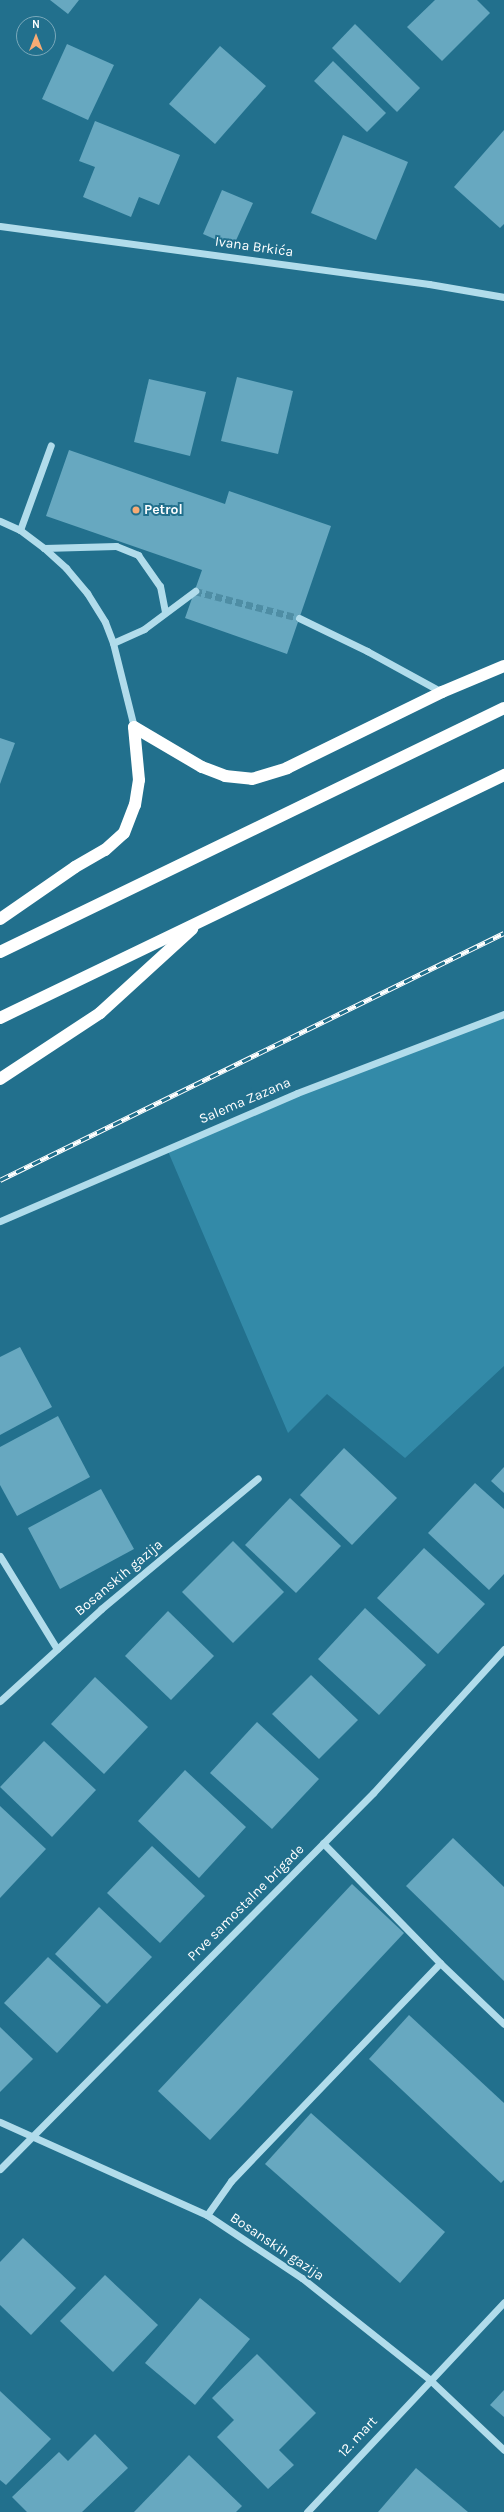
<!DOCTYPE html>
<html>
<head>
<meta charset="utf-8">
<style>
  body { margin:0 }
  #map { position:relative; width:504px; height:2512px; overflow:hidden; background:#22708d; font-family:Karla,sans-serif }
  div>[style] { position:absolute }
  .green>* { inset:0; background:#338aa8 }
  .building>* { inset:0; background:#67a8c0 }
  .minor-tunnel>* { height:7px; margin-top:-3.5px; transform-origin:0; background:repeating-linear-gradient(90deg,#4e8da4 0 7px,transparent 0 10.5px) }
  .minor>* { height:7px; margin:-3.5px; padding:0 3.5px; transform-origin:3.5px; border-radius:3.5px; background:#b1dceb }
  .highway>* { height:12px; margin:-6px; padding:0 6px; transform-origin:6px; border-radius:6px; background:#fff }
  .rail>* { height:4.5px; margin-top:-2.25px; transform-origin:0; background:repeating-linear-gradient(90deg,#22708d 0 9px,#fff 0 18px); box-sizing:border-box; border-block:1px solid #fff }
  .dots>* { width:11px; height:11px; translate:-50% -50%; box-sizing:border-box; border:2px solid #22708d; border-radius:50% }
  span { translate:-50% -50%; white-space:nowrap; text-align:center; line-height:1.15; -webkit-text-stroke:4px #22708d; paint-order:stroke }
  .street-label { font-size:14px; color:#fff }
  .poi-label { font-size:14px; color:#fff; font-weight:700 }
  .left { translate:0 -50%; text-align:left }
  .north { position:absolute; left:16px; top:16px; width:40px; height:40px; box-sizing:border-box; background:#22708d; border:1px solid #7aa9bb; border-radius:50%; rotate:0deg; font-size:11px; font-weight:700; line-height:16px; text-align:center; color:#fff }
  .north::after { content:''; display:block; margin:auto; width:14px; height:18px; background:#f7ab74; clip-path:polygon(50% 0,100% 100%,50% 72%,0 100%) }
</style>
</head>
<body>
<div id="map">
  <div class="green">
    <div style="clip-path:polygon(504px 1014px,504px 1366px,405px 1458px,327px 1394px,288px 1433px,167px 1149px,297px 1093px)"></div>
  </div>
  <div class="building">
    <div style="clip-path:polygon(50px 0,79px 0,68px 14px)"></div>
    <div style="clip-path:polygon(435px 0,477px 0,490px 13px,442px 61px,407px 27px)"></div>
    <div style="clip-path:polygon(355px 24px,420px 88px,397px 112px,332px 48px)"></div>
    <div style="clip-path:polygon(67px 44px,114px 65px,88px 120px,42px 99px)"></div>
    <div style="clip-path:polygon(220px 46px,266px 86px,215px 144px,169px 104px)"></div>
    <div style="clip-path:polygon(333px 61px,386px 113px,367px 132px,314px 81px)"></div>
    <div style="clip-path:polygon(95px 121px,180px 155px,159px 205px,139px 197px,131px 217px,83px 197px,95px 167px,79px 161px)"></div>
    <div style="clip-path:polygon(504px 130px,504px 224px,500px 228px,454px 187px)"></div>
    <div style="clip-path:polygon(343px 135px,408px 162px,376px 240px,311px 213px)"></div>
    <div style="clip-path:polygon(222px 190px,253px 203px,233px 247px,203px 234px)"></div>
    <div style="clip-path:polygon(237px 377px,293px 391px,278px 454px,221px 441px)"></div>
    <div style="clip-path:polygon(149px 379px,206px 392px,190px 456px,134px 442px)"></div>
    <div style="clip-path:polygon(69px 450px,225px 504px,229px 491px,331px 526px,287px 654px,185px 618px,202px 570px,46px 516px)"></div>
    <div style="clip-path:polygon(0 738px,15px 743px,0 784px)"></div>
    <div style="clip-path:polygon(20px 1347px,52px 1407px,0 1435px,0 1357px)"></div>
    <div style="clip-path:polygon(58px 1416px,90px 1477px,17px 1516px,0 1485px,0 1447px)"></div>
    <div style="clip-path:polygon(344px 1448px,397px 1498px,352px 1545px,300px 1495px)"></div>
    <div style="clip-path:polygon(504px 1467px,504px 1493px,491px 1481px)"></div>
    <div style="clip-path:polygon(475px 1483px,504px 1509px,504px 1574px,489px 1590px,428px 1533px)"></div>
    <div style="clip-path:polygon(101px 1489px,134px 1549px,60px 1589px,28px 1528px)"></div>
    <div style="clip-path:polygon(290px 1498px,341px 1546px,296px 1593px,245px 1545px)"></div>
    <div style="clip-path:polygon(233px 1541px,284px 1592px,233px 1643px,182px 1592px)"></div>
    <div style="clip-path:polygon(424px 1548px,485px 1604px,438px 1654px,377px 1598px)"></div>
    <div style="clip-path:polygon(365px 1608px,426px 1665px,379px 1715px,318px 1659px)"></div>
    <div style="clip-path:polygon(168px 1611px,214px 1656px,171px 1700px,125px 1656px)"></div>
    <div style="clip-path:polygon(311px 1675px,358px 1720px,319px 1759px,272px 1714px)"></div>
    <div style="clip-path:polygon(95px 1677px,148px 1727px,104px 1774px,51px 1724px)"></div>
    <div style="clip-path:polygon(257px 1722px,319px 1779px,272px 1829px,210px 1773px)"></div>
    <div style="clip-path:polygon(44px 1741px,96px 1790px,52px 1837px,0 1787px)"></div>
    <div style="clip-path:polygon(185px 1770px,246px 1827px,199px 1878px,138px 1821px)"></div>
    <div style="clip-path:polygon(0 1806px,46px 1849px,0 1898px)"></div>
    <div style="clip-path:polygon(453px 1838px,504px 1887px,504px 1981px,406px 1886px)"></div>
    <div style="clip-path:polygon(152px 1846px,205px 1896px,160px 1943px,107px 1893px)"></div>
    <div style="clip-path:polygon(352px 1884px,404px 1933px,210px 2140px,158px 2091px)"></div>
    <div style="clip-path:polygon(99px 1907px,152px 1957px,107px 2004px,55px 1954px)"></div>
    <div style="clip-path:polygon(48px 1957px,101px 2006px,57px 2053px,4px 2003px)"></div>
    <div style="clip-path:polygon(409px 2015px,504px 2103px,504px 2180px,501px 2183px,369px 2059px)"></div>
    <div style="clip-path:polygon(0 2027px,33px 2059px,0 2092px)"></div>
    <div style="clip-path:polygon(311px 2113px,445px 2232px,400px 2283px,265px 2164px)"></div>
    <div style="clip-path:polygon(23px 2238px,76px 2288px,31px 2335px,0 2305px,0 2262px)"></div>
    <div style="clip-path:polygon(105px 2275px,158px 2325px,113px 2372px,60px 2321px)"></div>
    <div style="clip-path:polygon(200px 2298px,250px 2339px,195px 2405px,145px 2363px)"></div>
    <div style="clip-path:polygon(257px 2354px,316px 2413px,279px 2450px,294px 2465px,268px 2489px,217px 2437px,234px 2420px,212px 2398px)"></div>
    <div style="clip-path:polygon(504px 2390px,504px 2417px,490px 2405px)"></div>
    <div style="clip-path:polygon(0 2391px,51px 2439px,6px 2485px,0 2480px)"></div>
    <div style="clip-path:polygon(95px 2434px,128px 2468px,82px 2512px,27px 2512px,12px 2497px,59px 2452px,68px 2461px)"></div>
    <div style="clip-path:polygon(189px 2455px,242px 2506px,236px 2512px,134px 2512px)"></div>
    <div style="clip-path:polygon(416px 2468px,468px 2512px,378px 2512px)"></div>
  </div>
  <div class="minor-tunnel">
    <div style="left:195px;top:591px;width:107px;rotate:14.6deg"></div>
  </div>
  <div class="minor">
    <div style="left:0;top:226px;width:433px;rotate:7.7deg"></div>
    <div style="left:429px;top:284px;width:76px;rotate:9.8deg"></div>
    <div style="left:0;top:521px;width:22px;rotate:24deg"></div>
    <div style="left:20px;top:530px;width:30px;rotate:37deg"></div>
    <div style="left:44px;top:548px;width:30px;rotate:42deg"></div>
    <div style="left:66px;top:568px;width:33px;rotate:50deg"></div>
    <div style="left:87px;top:593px;width:34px;rotate:58deg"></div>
    <div style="left:105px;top:622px;width:22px;rotate:69deg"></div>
    <div style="left:113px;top:643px;width:87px;rotate:76deg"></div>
    <div style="left:20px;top:530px;width:90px;rotate:-70deg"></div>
    <div style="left:44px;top:548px;width:72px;rotate:-1.6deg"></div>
    <div style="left:116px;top:546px;width:24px;rotate:22deg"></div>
    <div style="left:138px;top:555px;width:38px;rotate:55deg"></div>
    <div style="left:160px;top:586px;width:26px;rotate:79deg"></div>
    <div style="left:299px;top:618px;width:76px;rotate:25.9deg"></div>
    <div style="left:367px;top:651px;width:85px;rotate:28.7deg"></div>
    <div style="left:113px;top:643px;width:34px;rotate:-24deg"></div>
    <div style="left:144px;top:629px;width:64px;rotate:-36.7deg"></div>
    <div style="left:0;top:1221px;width:323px;rotate:-23.3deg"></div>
    <div style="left:297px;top:1093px;width:222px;rotate:-20.9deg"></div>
    <div style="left:0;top:1556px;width:109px;rotate:58.5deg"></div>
    <div style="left:0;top:1701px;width:137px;rotate:-42.3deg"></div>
    <div style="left:101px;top:1609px;width:204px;rotate:-39.8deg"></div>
    <div style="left:323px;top:1843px;width:168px;rotate:45.7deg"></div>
    <div style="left:440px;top:1963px;width:88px;rotate:43.6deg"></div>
    <div style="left:0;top:2122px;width:227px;rotate:24.2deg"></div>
    <div style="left:207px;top:2215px;width:114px;rotate:33.6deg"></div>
    <div style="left:302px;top:2278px;width:162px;rotate:38.5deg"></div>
    <div style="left:429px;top:2379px;width:103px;rotate:43.4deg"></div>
    <div style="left:0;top:2169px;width:530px;rotate:-45.23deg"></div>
    <div style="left:373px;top:1793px;width:195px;rotate:-47.7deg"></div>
    <div style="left:207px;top:2215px;width:42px;rotate:-54.8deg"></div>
    <div style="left:231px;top:2181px;width:302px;rotate:-46.2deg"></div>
    <div style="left:307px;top:2512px;width:288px;rotate:-46.8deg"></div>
  </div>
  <div class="highway">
    <div style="left:134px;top:727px;width:79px;rotate:30.5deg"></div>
    <div style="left:202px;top:767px;width:25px;rotate:21deg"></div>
    <div style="left:225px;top:776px;width:27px;rotate:6deg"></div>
    <div style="left:252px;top:779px;width:37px;rotate:-17deg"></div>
    <div style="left:287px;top:768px;width:173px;rotate:-26.1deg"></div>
    <div style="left:442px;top:692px;width:67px;rotate:-22.8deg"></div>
    <div style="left:0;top:919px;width:91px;rotate:-34.7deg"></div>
    <div style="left:75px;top:867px;width:34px;rotate:-30deg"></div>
    <div style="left:105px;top:850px;width:25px;rotate:-42deg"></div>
    <div style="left:124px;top:833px;width:30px;rotate:-69deg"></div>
    <div style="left:135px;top:805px;width:25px;rotate:-81deg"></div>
    <div style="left:139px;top:780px;width:53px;rotate:-95.4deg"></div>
    <div style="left:0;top:952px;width:560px;rotate:-25.83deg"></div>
    <div style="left:0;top:1018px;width:560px;rotate:-25.74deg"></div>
    <div style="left:0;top:1079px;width:120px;rotate:-33.4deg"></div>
    <div style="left:100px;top:1013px;width:125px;rotate:-42.4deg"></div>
  </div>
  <div class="rail">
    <div style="left:0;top:1180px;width:561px;rotate:-26.11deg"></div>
  </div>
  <div class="dots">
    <div style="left:136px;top:510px;background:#f7ab74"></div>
  </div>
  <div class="street-label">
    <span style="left:254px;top:247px;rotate:8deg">Ivana Brkića</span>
    <span style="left:245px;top:1101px;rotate:-23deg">Salema Zazana</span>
    <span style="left:119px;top:1578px;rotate:-40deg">Bosanskih gazija</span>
    <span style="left:246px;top:1903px;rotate:-45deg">Prve samostalne brigade</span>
    <span style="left:277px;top:2247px;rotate:34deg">Bosanskih gazija</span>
    <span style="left:358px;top:2437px;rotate:-47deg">12. mart</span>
  </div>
  <div class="poi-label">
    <span class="left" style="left:144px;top:510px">Petrol</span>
  </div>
  <div class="north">N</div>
</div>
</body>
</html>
